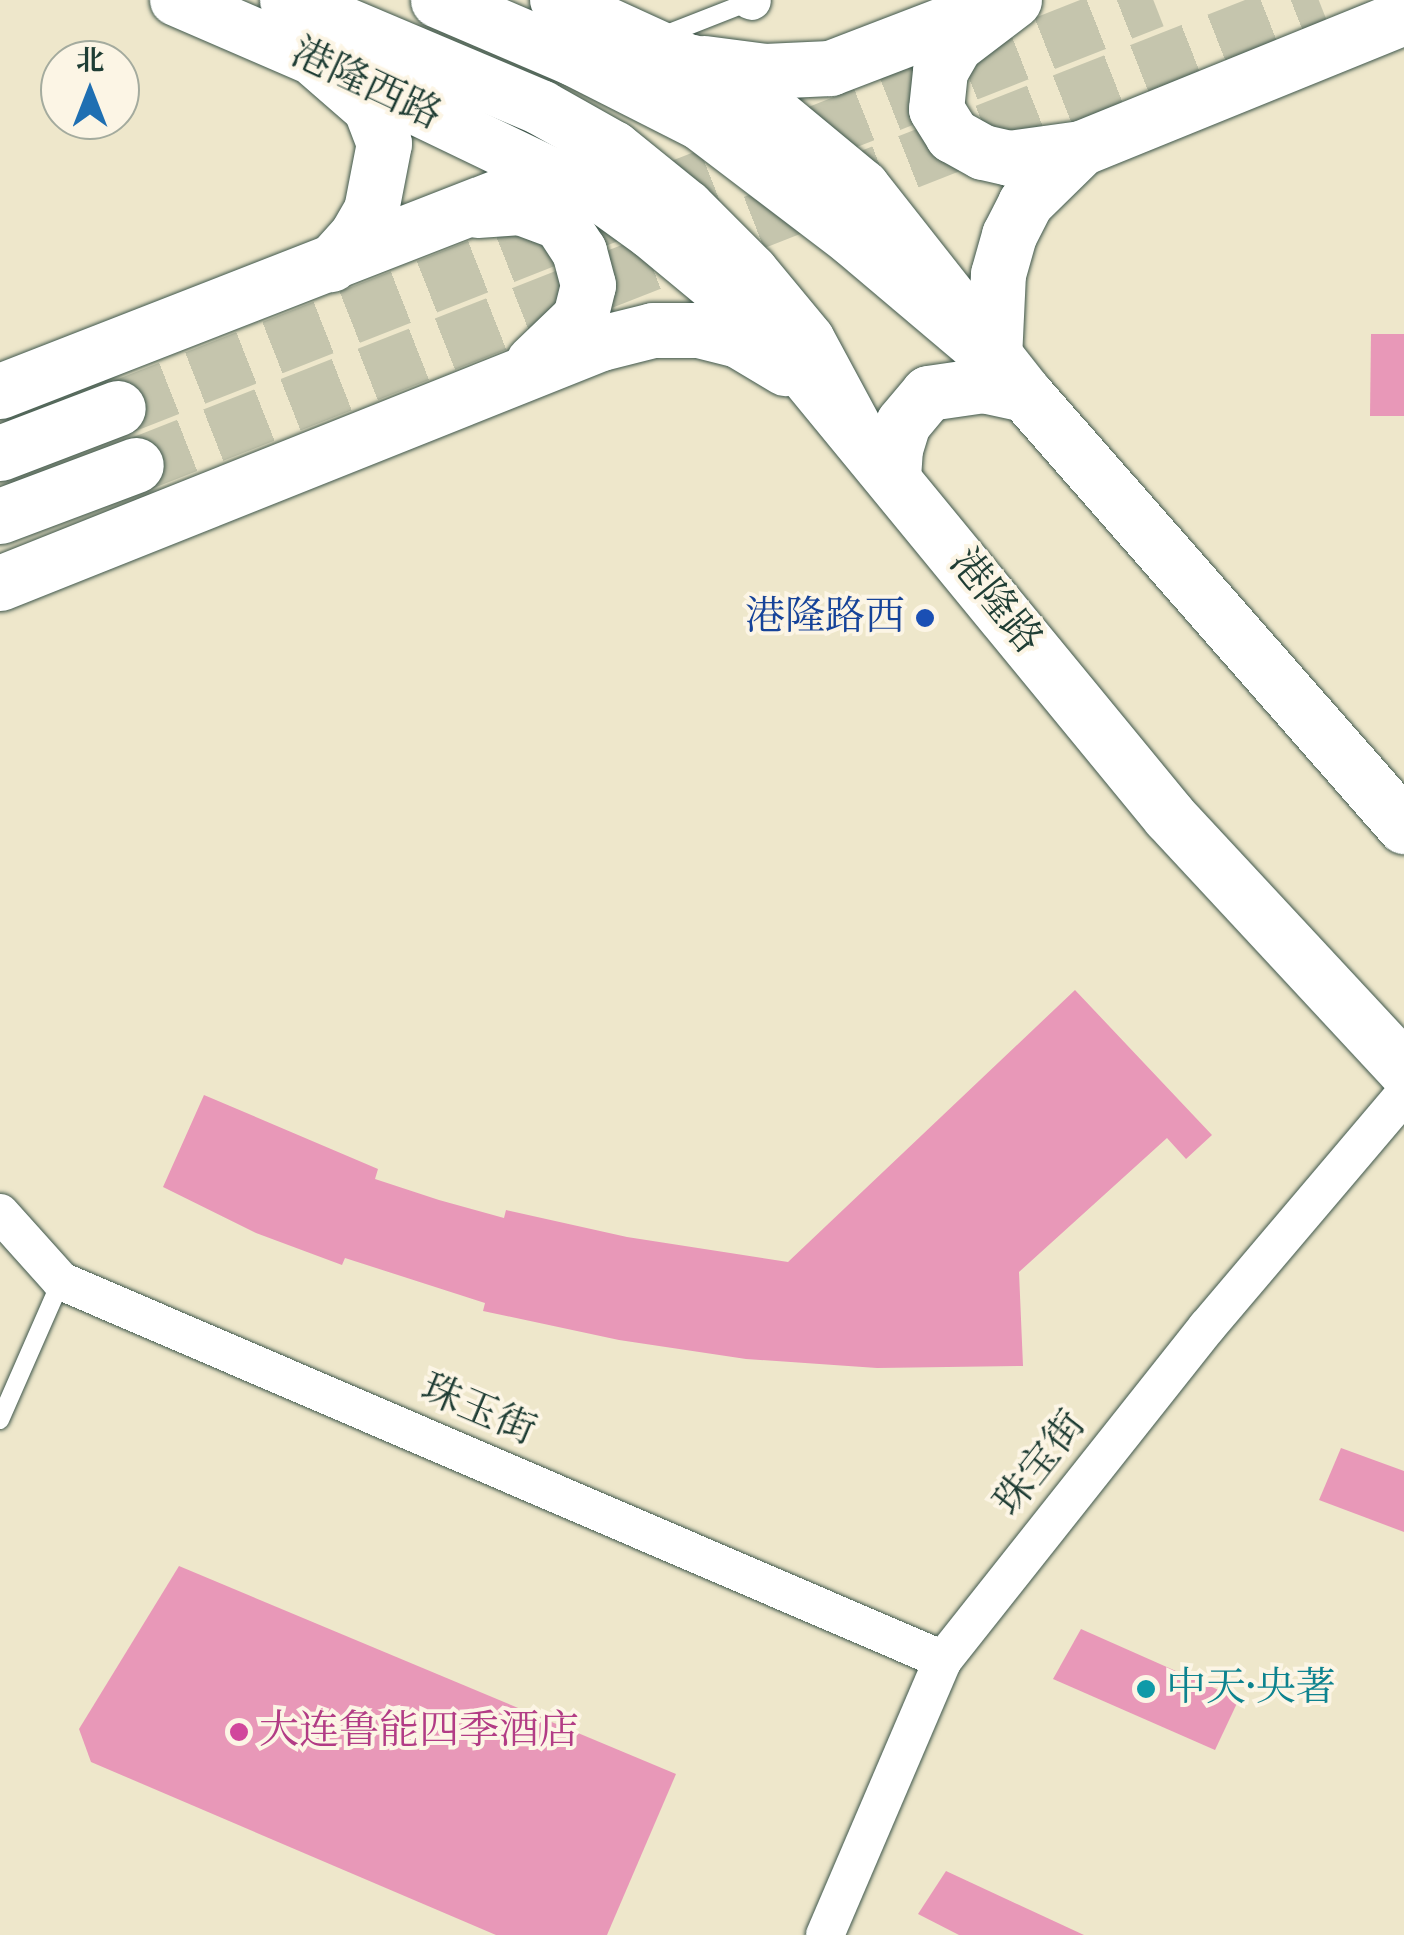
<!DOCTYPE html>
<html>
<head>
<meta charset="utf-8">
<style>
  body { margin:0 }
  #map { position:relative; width:1404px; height:1935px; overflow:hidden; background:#eee7cb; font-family:"IM FELL DW Pica","Noto Serif SC",serif }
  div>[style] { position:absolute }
  .building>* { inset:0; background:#e898b8 }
  .primary-tunnel>* { height:55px; margin-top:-27.5px; transform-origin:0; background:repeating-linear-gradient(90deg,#c5c5ad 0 55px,transparent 0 83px) }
  .roads { filter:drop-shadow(0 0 2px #3e564b) drop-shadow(0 0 2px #3e564b) }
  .service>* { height:18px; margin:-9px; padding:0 9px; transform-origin:9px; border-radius:9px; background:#fff }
  .minor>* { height:38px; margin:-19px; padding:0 19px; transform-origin:19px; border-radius:19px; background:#fff }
  .secondary>* { height:52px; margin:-26px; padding:0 26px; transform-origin:26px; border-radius:26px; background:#fff }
  .primary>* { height:55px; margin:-27.5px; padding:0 27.5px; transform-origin:27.5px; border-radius:27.5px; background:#fff }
  .trunk>* { height:55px; margin:-27.5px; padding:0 27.5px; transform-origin:27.5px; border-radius:27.5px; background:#fff }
  .dots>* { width:28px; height:28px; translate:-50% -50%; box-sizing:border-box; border:5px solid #fcf5e5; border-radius:50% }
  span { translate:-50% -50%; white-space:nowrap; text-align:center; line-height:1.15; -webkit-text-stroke:8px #fcf5e5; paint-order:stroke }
  .street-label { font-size:40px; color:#1f3d34 }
  .transit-label { font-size:40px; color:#164399 }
  .right { translate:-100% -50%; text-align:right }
  .culture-label { font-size:40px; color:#0d838f }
  .left { translate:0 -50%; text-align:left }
  .hotel-label { font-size:40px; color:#b23c85 }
  .north { position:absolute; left:40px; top:40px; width:100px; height:100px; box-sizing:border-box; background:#fcf5e5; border:2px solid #a4ab9e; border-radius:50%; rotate:0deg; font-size:28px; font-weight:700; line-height:40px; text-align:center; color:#1f3d34 }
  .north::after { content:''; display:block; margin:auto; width:35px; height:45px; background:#1f6fb2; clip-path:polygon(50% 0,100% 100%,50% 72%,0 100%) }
</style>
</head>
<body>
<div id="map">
  <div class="building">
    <div style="clip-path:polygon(1371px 334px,1404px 334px,1404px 416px,1370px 416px)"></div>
    <div style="clip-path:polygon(1075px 990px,1212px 1135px,1186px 1159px,1167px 1138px,1019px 1272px,1023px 1366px,877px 1368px,746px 1359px,619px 1340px,483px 1311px,485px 1303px,345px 1258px,342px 1265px,256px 1233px,163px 1187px,204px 1095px,378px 1169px,375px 1179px,439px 1200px,504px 1218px,506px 1210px,627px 1237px,788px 1262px)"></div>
    <div style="clip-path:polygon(1341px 1448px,1404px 1471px,1404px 1532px,1319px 1500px)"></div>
    <div style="clip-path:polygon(179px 1566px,676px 1774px,607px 1935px,496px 1935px,91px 1762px,79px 1729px)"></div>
    <div style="clip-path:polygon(1081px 1629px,1239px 1699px,1215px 1750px,1053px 1679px)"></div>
    <div style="clip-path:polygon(946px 1871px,1084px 1935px,959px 1935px,918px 1914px)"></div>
  </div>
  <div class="primary-tunnel">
    <div style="left:118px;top:408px;width:1113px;rotate:-21.5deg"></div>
    <div style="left:136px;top:465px;width:1271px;rotate:-21.46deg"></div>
  </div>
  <div class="roads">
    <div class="service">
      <div style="left:662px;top:36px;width:99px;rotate:-21.4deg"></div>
      <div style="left:0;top:1420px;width:152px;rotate:-66.3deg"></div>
    </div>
    <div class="minor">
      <div style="left:750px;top:0;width:2px;rotate:27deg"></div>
      <div style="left:0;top:1213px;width:91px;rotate:48.1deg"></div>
      <div style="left:61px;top:1281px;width:960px;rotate:23.25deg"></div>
      <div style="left:825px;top:1935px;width:299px;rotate:-66.8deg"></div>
      <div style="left:943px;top:1660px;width:425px;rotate:-51.6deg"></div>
      <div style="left:1207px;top:1327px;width:304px;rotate:-49.7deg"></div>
    </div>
    <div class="secondary">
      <div style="left:176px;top:0;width:154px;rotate:23.4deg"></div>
      <div style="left:317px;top:61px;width:263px;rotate:25.7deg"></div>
      <div style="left:556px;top:0;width:149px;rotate:24.5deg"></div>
    </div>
    <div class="primary">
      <div style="left:1014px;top:0;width:74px;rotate:142.7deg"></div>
      <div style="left:955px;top:45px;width:30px;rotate:120deg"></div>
      <div style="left:940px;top:71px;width:38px;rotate:96deg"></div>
      <div style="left:936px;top:109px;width:31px;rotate:58deg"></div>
      <div style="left:952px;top:135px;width:35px;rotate:29deg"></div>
      <div style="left:983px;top:152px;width:27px;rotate:13deg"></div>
      <div style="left:1009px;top:158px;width:73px;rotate:-7.9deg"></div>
      <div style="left:1081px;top:148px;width:349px;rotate:-22.1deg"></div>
      <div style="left:317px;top:61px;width:70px;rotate:41deg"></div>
      <div style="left:370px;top:107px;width:39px;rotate:69deg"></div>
      <div style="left:384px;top:143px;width:68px;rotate:101deg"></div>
      <div style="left:371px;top:210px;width:30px;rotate:120deg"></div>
      <div style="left:356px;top:236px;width:38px;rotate:132deg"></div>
      <div style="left:692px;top:62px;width:91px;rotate:31.9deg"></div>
      <div style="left:769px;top:110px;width:121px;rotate:39.6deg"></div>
      <div style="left:862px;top:187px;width:263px;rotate:51.8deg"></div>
      <div style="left:1025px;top:394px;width:575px;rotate:48.74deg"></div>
      <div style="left:704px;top:63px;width:62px;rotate:7.5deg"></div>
      <div style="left:765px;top:71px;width:65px;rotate:-2.6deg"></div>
      <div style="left:830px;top:68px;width:167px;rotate:-21deg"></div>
      <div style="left:477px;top:210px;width:43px;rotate:-4deg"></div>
      <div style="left:520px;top:207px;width:43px;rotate:20.6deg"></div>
      <div style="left:560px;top:222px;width:35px;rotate:57deg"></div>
      <div style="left:579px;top:251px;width:35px;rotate:75deg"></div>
      <div style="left:588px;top:285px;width:33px;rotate:104deg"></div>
      <div style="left:580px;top:317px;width:65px;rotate:136.2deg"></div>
      <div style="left:994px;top:358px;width:84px;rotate:-87.3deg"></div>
      <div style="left:998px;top:274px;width:41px;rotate:-74.2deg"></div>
      <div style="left:1009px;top:235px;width:36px;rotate:-63deg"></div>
      <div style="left:1025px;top:203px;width:78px;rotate:-44.5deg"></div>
      <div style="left:0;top:391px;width:595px;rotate:-21.3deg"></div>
      <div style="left:554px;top:175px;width:30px;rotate:14deg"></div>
      <div style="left:583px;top:182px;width:84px;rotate:35.8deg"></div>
      <div style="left:651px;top:231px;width:153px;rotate:39.7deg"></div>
      <div style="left:769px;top:329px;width:630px;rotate:50.6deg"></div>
      <div style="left:1169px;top:816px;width:345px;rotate:47.1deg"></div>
      <div style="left:0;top:453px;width:126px;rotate:-20.9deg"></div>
      <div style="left:893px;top:477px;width:28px;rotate:-86deg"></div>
      <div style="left:895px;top:449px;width:27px;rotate:-73deg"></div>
      <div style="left:903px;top:423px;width:39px;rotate:-50deg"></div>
      <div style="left:928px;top:393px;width:56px;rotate:-8.3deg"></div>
      <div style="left:983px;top:385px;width:43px;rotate:12.1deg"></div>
      <div style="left:0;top:516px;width:145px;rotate:-20.6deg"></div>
      <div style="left:0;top:583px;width:647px;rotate:-21.77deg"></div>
      <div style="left:601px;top:343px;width:54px;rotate:-14deg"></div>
      <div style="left:653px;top:330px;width:46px"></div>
      <div style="left:699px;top:330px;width:40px;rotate:14.4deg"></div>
      <div style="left:738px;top:340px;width:55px;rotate:30.8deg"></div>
    </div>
    <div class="trunk">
      <div style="left:287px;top:0;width:275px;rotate:22.9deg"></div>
      <div style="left:540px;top:107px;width:84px;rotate:29.3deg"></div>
      <div style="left:613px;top:148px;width:94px;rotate:38.9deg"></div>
      <div style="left:686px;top:207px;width:91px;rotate:45deg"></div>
      <div style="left:750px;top:271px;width:89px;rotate:50.4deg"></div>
      <div style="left:807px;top:340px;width:101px;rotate:61.7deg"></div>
      <div style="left:438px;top:0;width:147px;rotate:23.2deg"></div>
      <div style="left:573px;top:58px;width:144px;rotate:26.9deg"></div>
      <div style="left:701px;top:123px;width:191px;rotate:37.3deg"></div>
      <div style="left:853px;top:239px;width:185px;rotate:40.2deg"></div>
    </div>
  </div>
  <div class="dots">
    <div style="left:925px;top:618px;background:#1a4fb4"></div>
    <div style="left:1146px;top:1689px;background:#0f9aa8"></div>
    <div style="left:239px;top:1732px;background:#d1479c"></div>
  </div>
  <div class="street-label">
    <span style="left:366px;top:85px;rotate:25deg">港隆西路</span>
    <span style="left:995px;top:602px;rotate:51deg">港隆路</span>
    <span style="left:478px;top:1411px;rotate:23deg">珠玉街</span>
    <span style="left:1041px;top:1464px;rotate:-52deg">珠宝街</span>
  </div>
  <div class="transit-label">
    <span class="right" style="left:905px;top:618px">港隆路西</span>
  </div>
  <div class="culture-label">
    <span class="left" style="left:1166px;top:1689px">中天·央著</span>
  </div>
  <div class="hotel-label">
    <span class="left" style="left:259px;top:1732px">大连鲁能四季酒店</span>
  </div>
  <div class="north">北</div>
</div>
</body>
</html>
